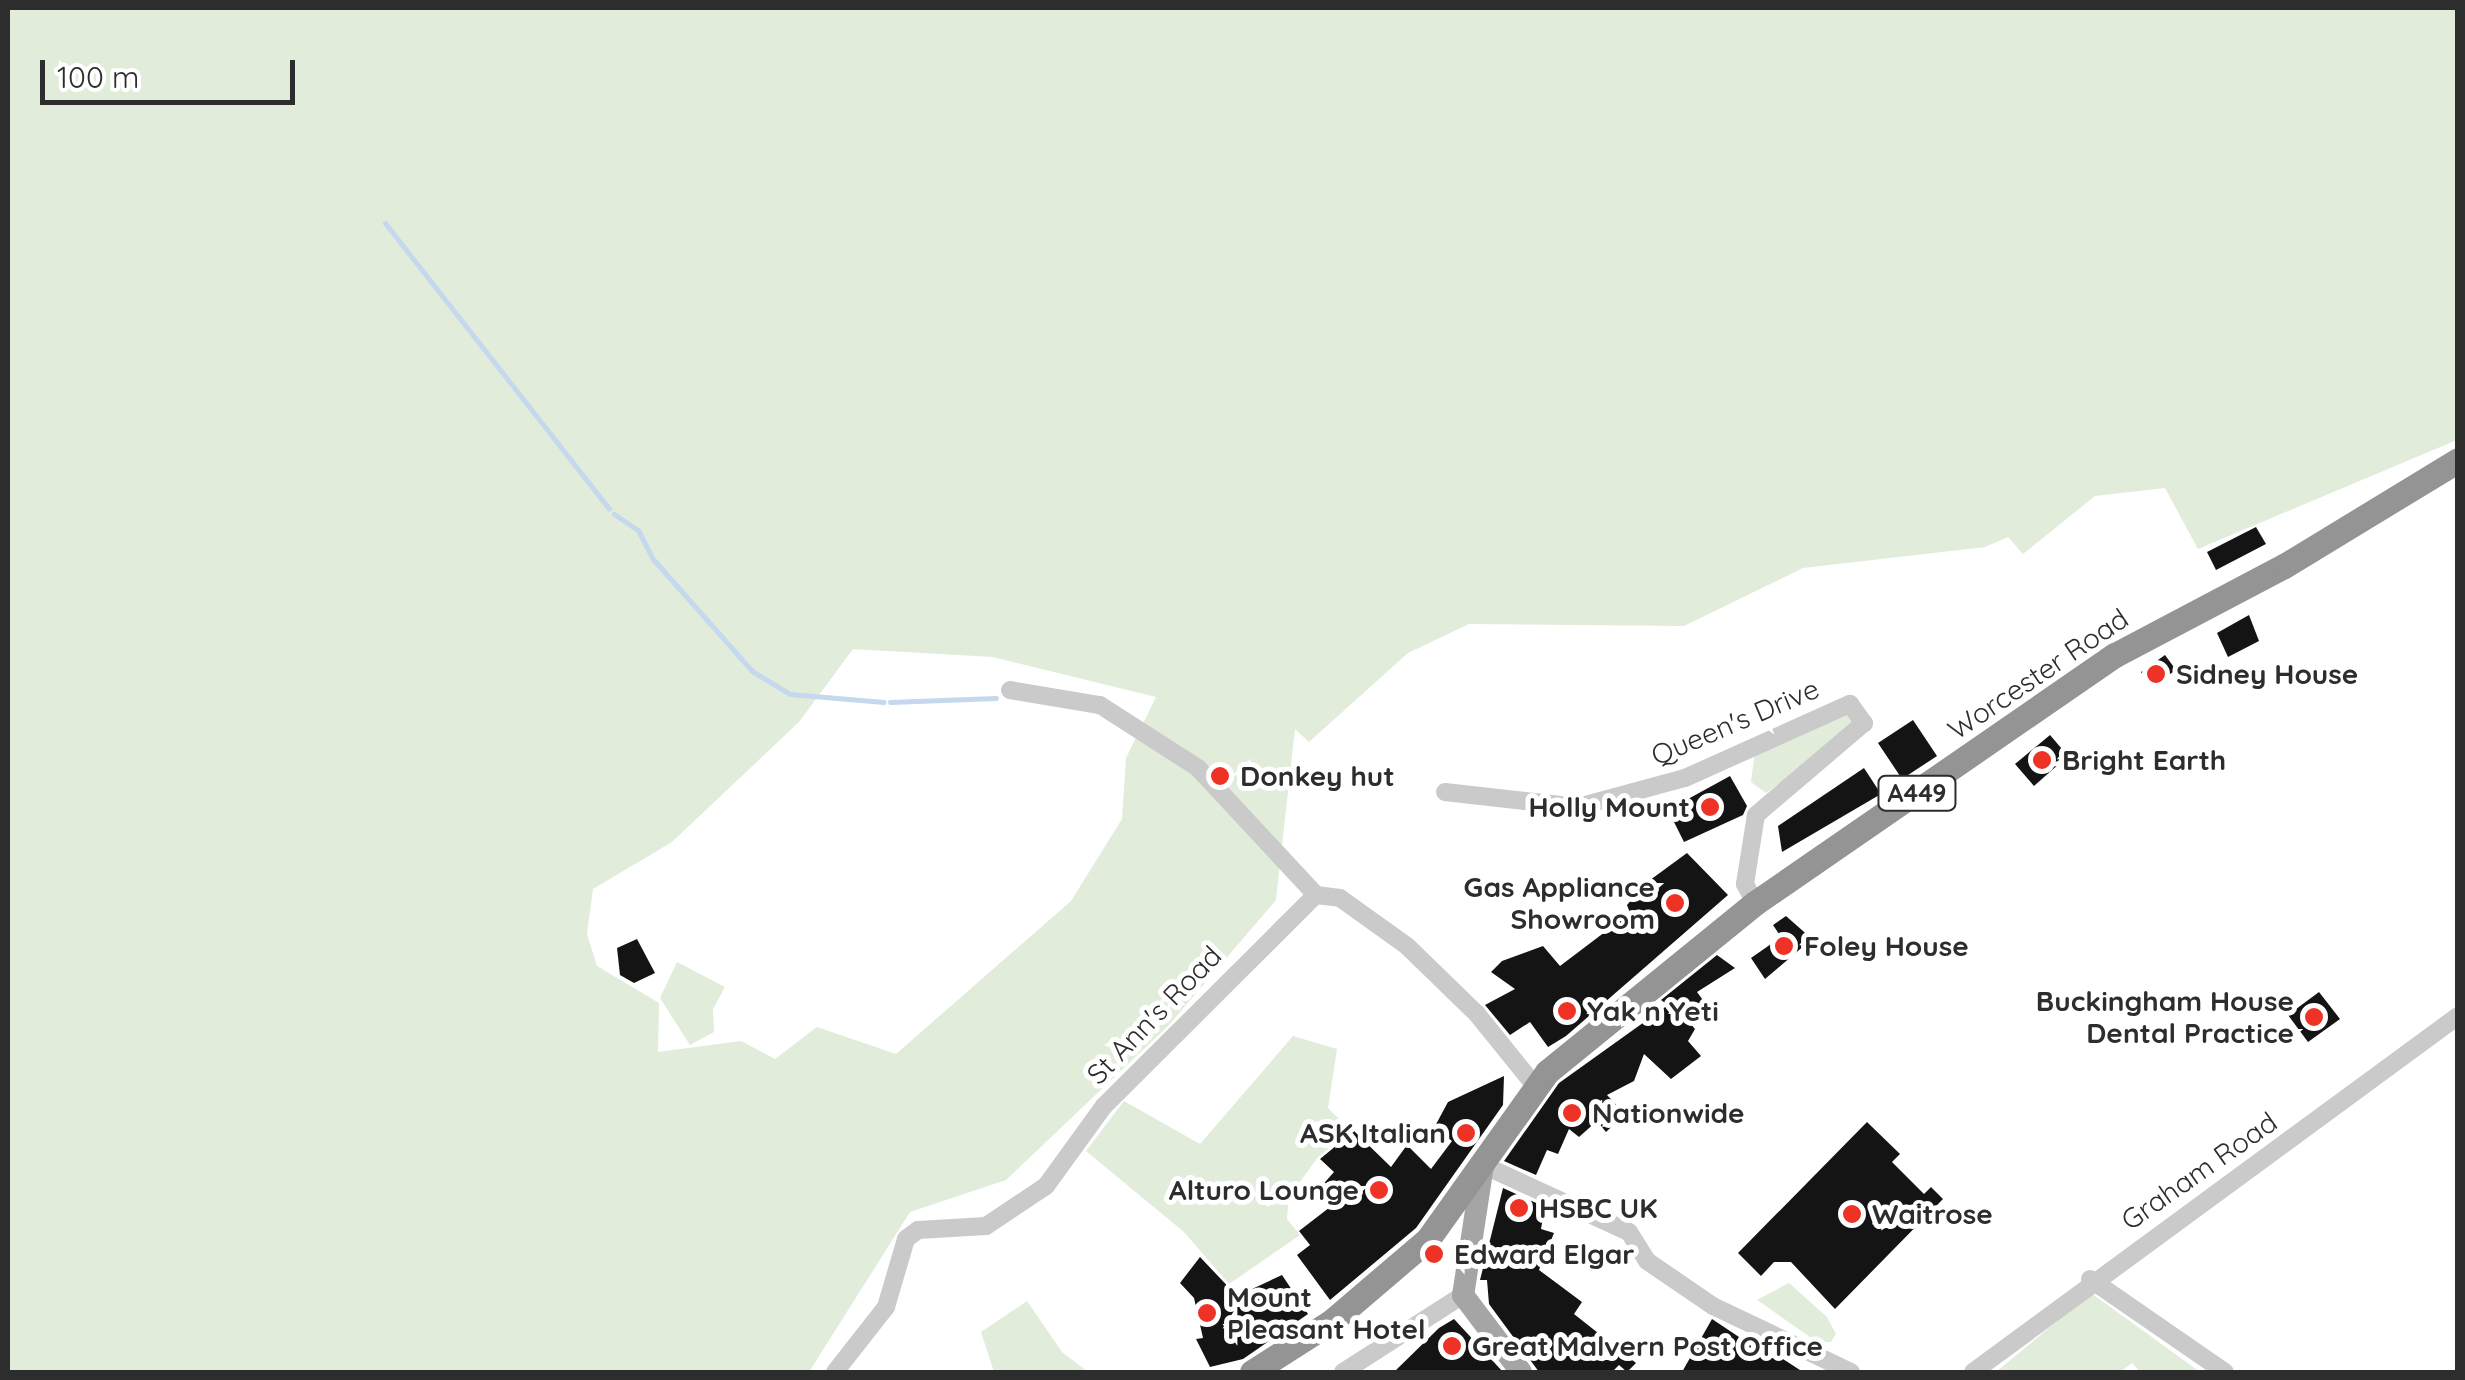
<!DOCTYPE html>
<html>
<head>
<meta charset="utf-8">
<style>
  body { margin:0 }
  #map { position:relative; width:2465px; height:1380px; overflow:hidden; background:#fff; font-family:Quicksand,sans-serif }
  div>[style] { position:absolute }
  .green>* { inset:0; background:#e1ecda }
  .stream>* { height:5px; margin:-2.5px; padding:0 2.5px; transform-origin:2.5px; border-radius:2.5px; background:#c5d8ed }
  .building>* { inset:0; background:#141414 }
  .minor>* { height:18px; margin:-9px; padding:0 9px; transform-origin:9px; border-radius:9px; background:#cacaca }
  .major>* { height:22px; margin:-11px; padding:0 11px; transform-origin:11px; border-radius:11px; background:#a5a5a5 }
  .highway>* { height:25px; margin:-12.5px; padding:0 12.5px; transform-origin:12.5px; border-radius:12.5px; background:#949494 }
  .dots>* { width:28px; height:28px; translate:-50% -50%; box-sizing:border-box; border:5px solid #fff; border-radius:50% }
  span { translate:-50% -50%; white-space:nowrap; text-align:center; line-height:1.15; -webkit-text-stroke:10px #fff; paint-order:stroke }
  .shield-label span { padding:2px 8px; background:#fff; border:2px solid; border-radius:8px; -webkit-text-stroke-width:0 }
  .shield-label { font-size:25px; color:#2d2d2d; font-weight:700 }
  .street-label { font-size:28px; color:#2d2d2d }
  .poi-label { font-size:28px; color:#2d2d2d; font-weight:700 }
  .left { translate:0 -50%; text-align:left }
  .right { translate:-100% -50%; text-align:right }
  .frame { position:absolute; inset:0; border:10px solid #2d2d2d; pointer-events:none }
  .scale { position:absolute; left:40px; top:60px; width:255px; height:45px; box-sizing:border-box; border:5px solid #2d2d2d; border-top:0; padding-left:12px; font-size:30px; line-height:35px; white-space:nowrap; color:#2d2d2d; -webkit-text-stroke:8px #fff; paint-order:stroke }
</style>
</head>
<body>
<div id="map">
  <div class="green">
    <div style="clip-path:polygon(evenodd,8px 8px,2457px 8px,2457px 440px,2198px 549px,2165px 488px,2095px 496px,2023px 554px,2008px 537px,1985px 547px,1803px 568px,1684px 626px,1469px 624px,1408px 653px,1309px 742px,1295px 729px,1276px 900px,1168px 1026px,1006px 1180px,910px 1212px,809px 1372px,8px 1372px,8px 8px,853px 649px,993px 657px,1156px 697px,1126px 758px,1122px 819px,1071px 901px,896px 1054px,817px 1027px,775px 1059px,741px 1041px,658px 1052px,659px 1003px,597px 966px,587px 934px,593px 889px,672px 842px,799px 722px,853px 649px)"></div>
    <div style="clip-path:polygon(1847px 711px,1858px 724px,1815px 758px,1766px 793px,1751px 782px,1755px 751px)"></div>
    <div style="clip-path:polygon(677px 962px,725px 987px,713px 1009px,714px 1032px,690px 1045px,660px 998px)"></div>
    <div style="clip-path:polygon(1293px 1036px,1337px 1049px,1328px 1108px,1351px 1131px,1318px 1157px,1289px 1197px,1287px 1219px,1300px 1235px,1229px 1284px,1184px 1232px,1086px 1151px,1124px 1101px,1200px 1144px)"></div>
    <div style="clip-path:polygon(1789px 1283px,1827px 1317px,1836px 1334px,1830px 1343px,1820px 1344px,1757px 1300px)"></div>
    <div style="clip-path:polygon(2091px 1293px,2200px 1372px,2140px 1372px,2132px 1363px,2120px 1372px,1996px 1372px)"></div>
    <div style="clip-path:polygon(1027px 1301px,1062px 1352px,1088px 1372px,994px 1372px,981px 1332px)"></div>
  </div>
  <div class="stream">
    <div style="left:385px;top:223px;width:363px;rotate:51.9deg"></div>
    <div style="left:614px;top:514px;width:29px;rotate:34deg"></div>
    <div style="left:638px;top:530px;width:33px;rotate:63deg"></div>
    <div style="left:653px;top:559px;width:149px;rotate:48.5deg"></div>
    <div style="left:752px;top:671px;width:44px;rotate:31.2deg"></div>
    <div style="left:790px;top:694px;width:94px;rotate:4.9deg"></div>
    <div style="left:890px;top:702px;width:106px;rotate:-2.2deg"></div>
  </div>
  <div class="building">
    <div style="clip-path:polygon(2256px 527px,2266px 544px,2216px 570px,2207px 552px)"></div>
    <div style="clip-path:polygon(2249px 615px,2259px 641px,2228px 657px,2217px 633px)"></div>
    <div style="clip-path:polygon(2165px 655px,2176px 670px,2151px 687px,2141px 672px)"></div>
    <div style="clip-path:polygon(1913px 720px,1937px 756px,1902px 779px,1878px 743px)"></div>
    <div style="clip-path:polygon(2050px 735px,2068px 756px,2034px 786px,2015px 764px)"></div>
    <div style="clip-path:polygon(1864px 768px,1881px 794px,1782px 852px,1778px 826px)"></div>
    <div style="clip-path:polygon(1730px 776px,1747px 806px,1743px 815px,1684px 842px,1668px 810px)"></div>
    <div style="clip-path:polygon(1687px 853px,1728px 895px,1566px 1036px,1548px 1047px,1530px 1022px,1510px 1035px,1485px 1005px,1515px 989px,1491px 972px,1502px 961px,1543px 946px,1560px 966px,1630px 913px,1627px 905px,1646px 883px)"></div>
    <div style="clip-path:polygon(1786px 916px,1812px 939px,1765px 979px,1751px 958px,1781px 937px,1773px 925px)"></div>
    <div style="clip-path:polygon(637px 939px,655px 973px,634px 983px,620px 975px,617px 948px)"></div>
    <div style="clip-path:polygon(1717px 955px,1735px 968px,1697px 992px,1705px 1003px,1684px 1016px,1695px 1029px,1688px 1041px,1701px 1056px,1671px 1079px,1644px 1054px,1634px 1081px,1607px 1095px,1625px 1114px,1606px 1132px,1597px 1121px,1579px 1137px,1569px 1129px,1558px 1154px,1547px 1150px,1536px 1175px,1504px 1161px,1559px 1083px,1668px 1005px,1661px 1000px)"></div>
    <div style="clip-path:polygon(2319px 992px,2340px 1019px,2308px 1042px,2288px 1015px)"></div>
    <div style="clip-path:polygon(1504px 1076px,1503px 1105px,1416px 1228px,1330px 1300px,1297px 1255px,1310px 1245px,1299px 1231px,1334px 1204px,1318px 1190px,1334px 1172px,1320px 1159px,1354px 1131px,1391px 1167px,1407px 1145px,1431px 1169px,1452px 1141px,1434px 1128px,1448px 1102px)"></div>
    <div style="clip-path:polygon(1867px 1122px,1900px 1154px,1892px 1162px,1924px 1194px,1931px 1187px,1943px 1199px,1835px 1309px,1791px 1262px,1774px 1262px,1761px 1276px,1738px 1253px)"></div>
    <div style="clip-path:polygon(1503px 1188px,1545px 1207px,1541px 1229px,1554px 1233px,1539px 1270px,1582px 1302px,1574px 1314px,1636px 1363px,1627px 1372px,1619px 1365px,1612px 1372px,1539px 1372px,1489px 1304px,1487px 1280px,1480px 1280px)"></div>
    <div style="clip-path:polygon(1200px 1257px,1237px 1296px,1282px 1275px,1308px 1314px,1243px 1359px,1210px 1367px,1196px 1339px,1203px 1338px,1194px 1298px,1180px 1283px)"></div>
    <div style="clip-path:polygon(1454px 1319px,1503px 1372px,1394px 1372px,1439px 1328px)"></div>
    <div style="clip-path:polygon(1712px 1319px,1751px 1345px,1754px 1340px,1803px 1372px,1682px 1372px)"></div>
  </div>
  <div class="minor">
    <div style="left:1010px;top:690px;width:91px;rotate:9.5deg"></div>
    <div style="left:1100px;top:705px;width:117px;rotate:32.7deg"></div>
    <div style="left:1198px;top:768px;width:173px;rotate:47.1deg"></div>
    <div style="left:1316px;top:895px;width:24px;rotate:7deg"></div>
    <div style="left:1340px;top:898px;width:82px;rotate:35.6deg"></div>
    <div style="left:1407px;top:946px;width:98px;rotate:44.2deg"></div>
    <div style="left:1477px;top:1014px;width:94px;rotate:51.1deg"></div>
    <div style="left:1445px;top:792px;width:134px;rotate:6.4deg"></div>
    <div style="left:1578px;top:807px;width:111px;rotate:-15.2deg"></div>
    <div style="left:1685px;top:778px;width:181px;rotate:-24.2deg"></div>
    <div style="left:1850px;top:704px;width:24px;rotate:54deg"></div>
    <div style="left:1864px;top:723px;width:142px;rotate:139.6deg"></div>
    <div style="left:1756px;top:815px;width:70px;rotate:99.1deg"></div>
    <div style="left:1745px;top:884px;width:21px;rotate:62deg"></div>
    <div style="left:1483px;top:1165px;width:161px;rotate:24.7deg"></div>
    <div style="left:1629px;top:1232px;width:34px;rotate:58deg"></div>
    <div style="left:1647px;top:1261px;width:80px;rotate:34.3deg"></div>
    <div style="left:1713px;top:1306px;width:153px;rotate:25.6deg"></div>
    <div style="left:2090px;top:1279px;width:164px;rotate:34.6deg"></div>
    <div style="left:835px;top:1372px;width:83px;rotate:-51.9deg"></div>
    <div style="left:886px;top:1307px;width:71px;rotate:-73.6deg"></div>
    <div style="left:906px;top:1239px;width:15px;rotate:-37deg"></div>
    <div style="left:918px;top:1230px;width:68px;rotate:-3.4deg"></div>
    <div style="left:986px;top:1226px;width:72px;rotate:-33.7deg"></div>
    <div style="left:1046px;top:1186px;width:99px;rotate:-54.1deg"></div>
    <div style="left:1104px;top:1106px;width:299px;rotate:-44.9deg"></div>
    <div style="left:1343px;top:1372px;width:143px;rotate:-32.7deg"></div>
    <div style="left:1973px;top:1372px;width:602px;rotate:-36.28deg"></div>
  </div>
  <div class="major">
    <div style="left:1483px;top:1165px;width:132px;rotate:98.7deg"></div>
    <div style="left:1463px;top:1295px;width:96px;rotate:53deg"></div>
  </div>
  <div class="highway">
    <div style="left:1252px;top:1372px;width:95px;rotate:-32.5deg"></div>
    <div style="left:1332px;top:1321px;width:126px;rotate:-40.5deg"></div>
    <div style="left:1428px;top:1239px;width:205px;rotate:-54.5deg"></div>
    <div style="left:1547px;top:1072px;width:268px;rotate:-39.1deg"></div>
    <div style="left:1755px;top:903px;width:437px;rotate:-34.6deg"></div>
    <div style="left:2115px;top:655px;width:191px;rotate:-27.8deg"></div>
    <div style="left:2284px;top:566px;width:204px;rotate:-31.3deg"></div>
  </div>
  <div class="dots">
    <div style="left:2156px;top:674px;background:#ee3225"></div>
    <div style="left:2042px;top:760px;background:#ee3225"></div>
    <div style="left:1220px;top:776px;background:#ee3225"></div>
    <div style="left:1710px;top:807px;background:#ee3225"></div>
    <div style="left:1675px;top:903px;background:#ee3225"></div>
    <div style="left:1784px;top:946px;background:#ee3225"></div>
    <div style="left:1567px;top:1011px;background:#ee3225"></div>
    <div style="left:2314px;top:1017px;background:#ee3225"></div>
    <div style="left:1572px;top:1113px;background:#ee3225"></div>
    <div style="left:1466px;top:1133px;background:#ee3225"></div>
    <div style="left:1379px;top:1190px;background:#ee3225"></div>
    <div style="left:1519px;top:1208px;background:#ee3225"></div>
    <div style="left:1852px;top:1214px;background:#ee3225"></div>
    <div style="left:1434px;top:1254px;background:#ee3225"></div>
    <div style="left:1207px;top:1313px;background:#ee3225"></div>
    <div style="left:1452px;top:1346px;background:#ee3225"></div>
  </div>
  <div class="shield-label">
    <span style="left:1917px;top:793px">A449</span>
  </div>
  <div class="street-label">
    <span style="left:2038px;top:674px;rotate:-34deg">Worcester Road</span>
    <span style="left:1735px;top:722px;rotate:-23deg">Queen's Drive</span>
    <span style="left:1154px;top:1015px;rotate:-46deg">St Ann's Road</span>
    <span style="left:2199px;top:1171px;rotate:-35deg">Graham Road</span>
  </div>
  <div class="poi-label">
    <span class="left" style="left:2176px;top:674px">Sidney House</span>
    <span class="left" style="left:2062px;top:760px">Bright Earth</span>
    <span class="left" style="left:1240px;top:776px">Donkey hut</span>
    <span class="right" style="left:1690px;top:807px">Holly Mount</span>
    <span class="right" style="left:1655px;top:903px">Gas Appliance<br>Showroom</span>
    <span class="left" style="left:1804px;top:946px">Foley House</span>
    <span class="right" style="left:2294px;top:1017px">Buckingham House<br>Dental Practice</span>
    <span class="left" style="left:1587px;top:1011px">Yak n Yeti</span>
    <span class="left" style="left:1592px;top:1113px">Nationwide</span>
    <span class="right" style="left:1446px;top:1133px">ASK Italian</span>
    <span class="right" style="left:1359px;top:1190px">Alturo Lounge</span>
    <span class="left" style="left:1539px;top:1208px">HSBC UK</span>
    <span class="left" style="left:1872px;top:1214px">Waitrose</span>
    <span class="left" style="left:1454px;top:1254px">Edward Elgar</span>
    <span class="left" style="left:1227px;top:1313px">Mount<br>Pleasant Hotel</span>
    <span class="left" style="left:1472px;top:1346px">Great Malvern Post Office</span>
  </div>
  <div class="frame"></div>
  <div class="scale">100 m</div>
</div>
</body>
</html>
